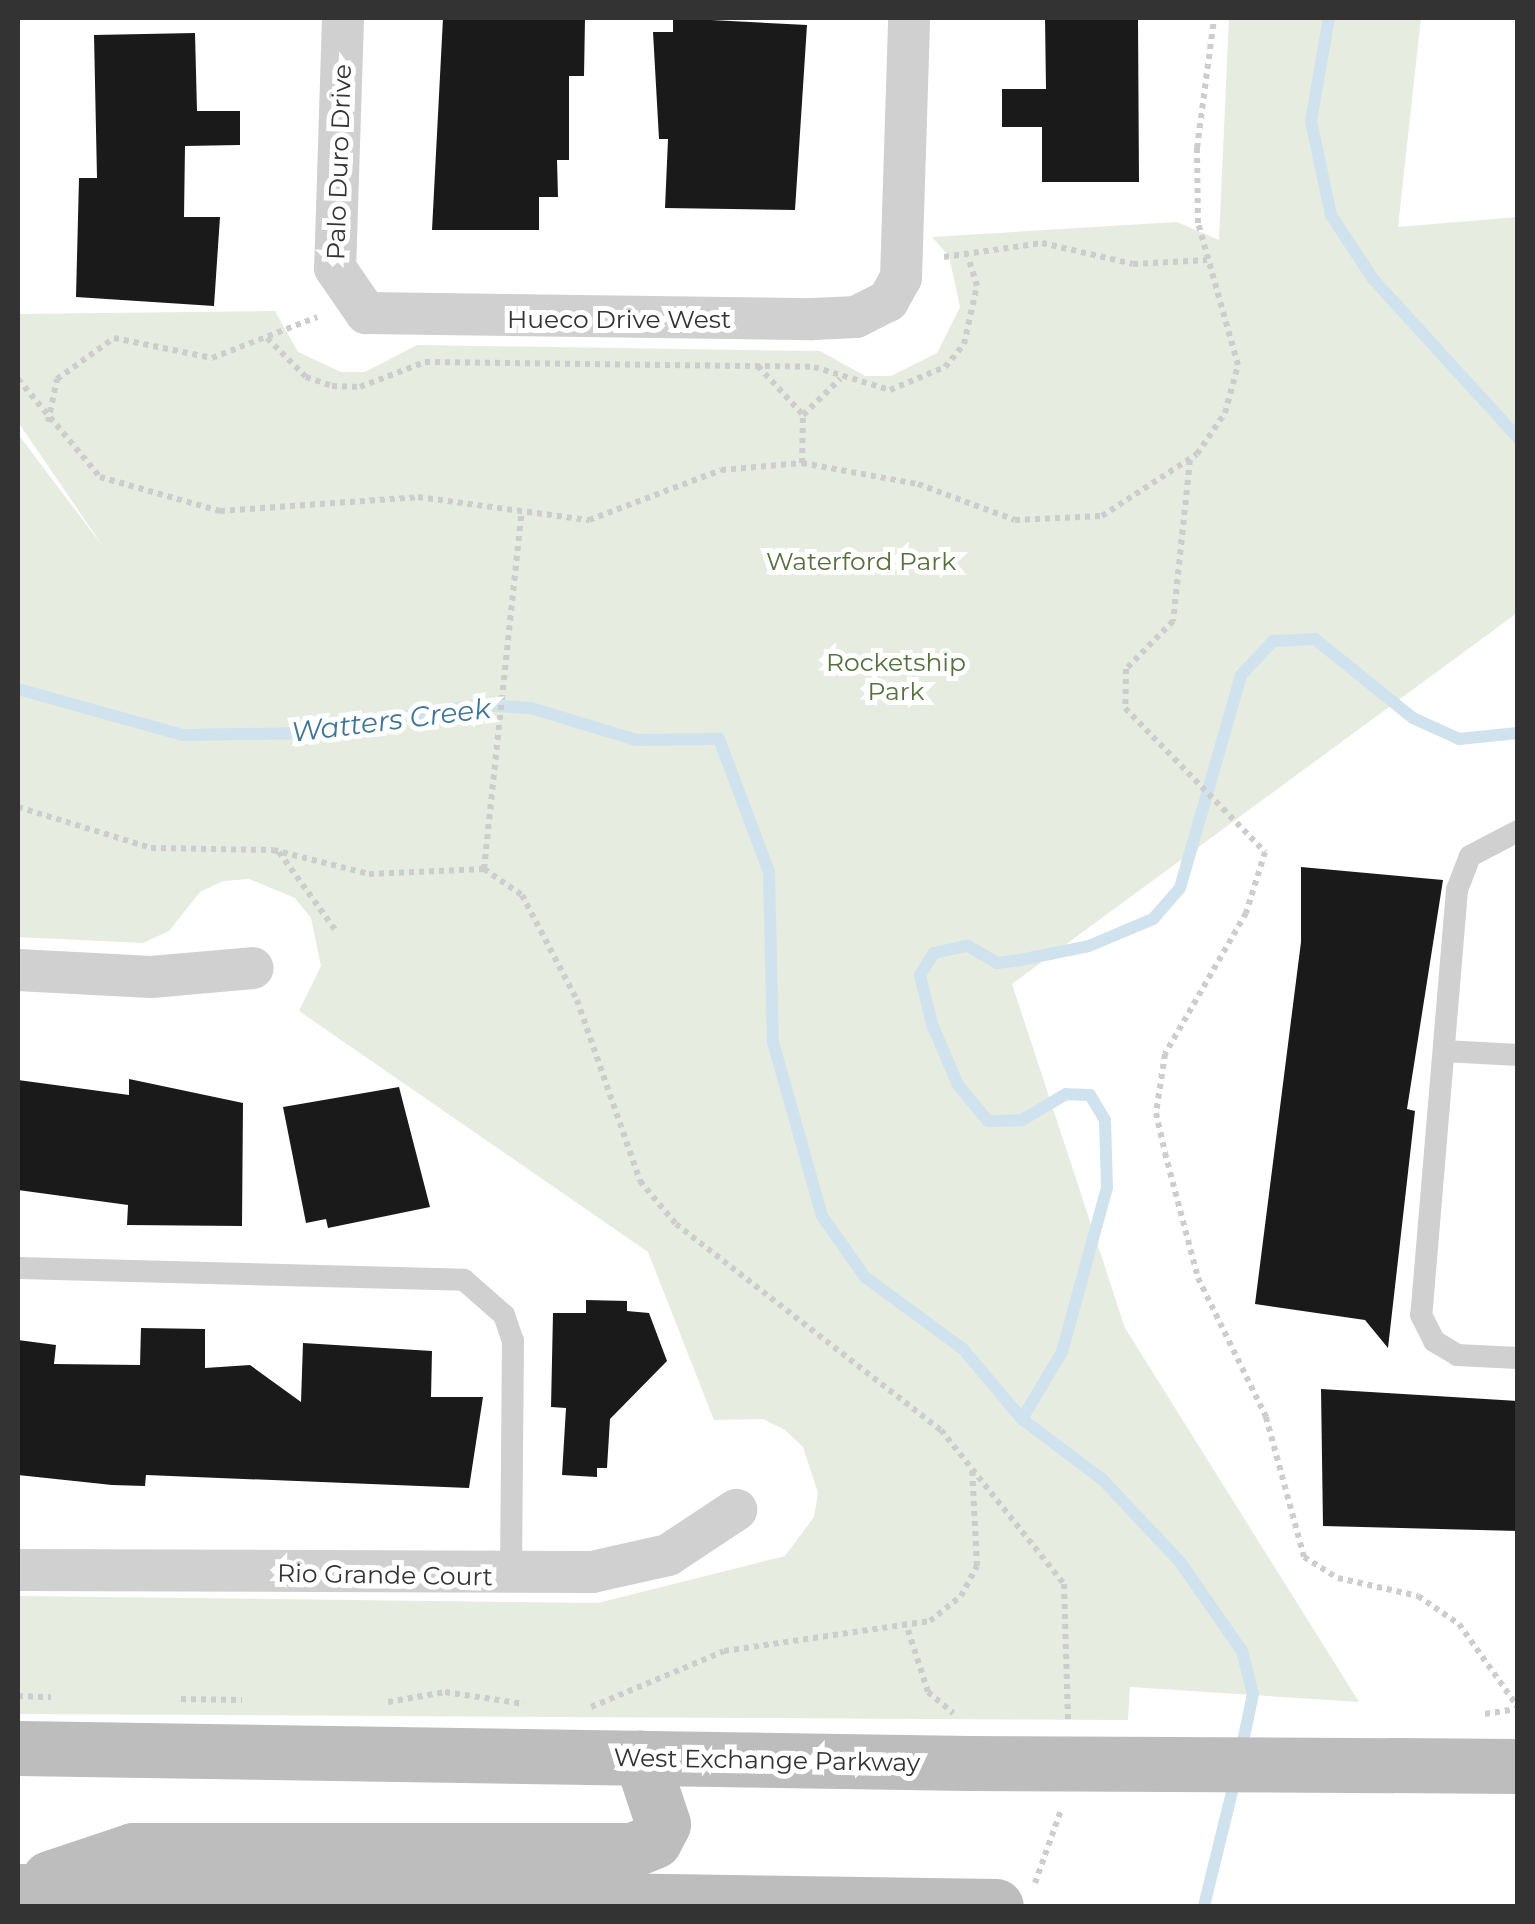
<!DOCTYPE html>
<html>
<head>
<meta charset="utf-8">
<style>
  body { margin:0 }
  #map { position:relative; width:1535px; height:1924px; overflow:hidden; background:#fff; font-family:Montserrat,sans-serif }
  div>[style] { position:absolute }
  .green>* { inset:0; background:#e6ecdf }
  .stream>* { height:12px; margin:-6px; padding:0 6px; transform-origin:6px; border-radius:6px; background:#cfe2ee }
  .building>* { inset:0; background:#1a1a1a }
  .path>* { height:6px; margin-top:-3px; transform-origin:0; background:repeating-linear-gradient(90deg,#cdcdcd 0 5px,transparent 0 10px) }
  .service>* { height:22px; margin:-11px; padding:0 11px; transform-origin:11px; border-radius:11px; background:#d0d0d0 }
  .minor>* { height:42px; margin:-21px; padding:0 21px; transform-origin:21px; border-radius:21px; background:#d0d0d0 }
  .secondary>* { height:55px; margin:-27.5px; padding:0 27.5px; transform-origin:27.5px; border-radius:27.5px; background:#bdbdbd }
  .secondary-bridge>* { height:55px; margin:-27.5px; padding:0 27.5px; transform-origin:27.5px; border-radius:27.5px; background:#bdbdbd }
  span { translate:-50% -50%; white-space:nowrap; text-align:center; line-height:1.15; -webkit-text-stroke:10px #fff; paint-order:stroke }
  .street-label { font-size:25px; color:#333 }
  .park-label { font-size:25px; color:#56703f }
  .water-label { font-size:28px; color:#3f7597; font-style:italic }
  .frame { position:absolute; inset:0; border:20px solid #333; pointer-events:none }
</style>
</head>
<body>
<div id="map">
  <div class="green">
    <div style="clip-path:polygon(1229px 18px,1421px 18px,1398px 227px,1517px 217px,1517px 613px,1012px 984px,1125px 1328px,1359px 1702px,1130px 1687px,1128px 1720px,18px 1714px,18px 1596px,598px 1603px,785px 1556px,814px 1517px,818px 1493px,803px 1447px,785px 1430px,763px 1419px,714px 1420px,648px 1252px,299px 1011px,321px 966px,311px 918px,295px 898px,249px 879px,223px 881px,200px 892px,169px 931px,143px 943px,18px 937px,18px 434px,104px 548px,18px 422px,18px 314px,275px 311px,298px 352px,341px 372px,365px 372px,417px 345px,820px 351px,865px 376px,891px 376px,937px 353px,960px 307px,949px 256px,932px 237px,1177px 222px,1219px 240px)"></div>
  </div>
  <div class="stream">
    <div style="left:1329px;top:18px;width:105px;rotate:99.9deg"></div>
    <div style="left:1311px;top:121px;width:96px;rotate:78deg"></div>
    <div style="left:1331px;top:215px;width:77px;rotate:56.7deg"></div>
    <div style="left:1373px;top:279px;width:215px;rotate:47.6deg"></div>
    <div style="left:18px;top:689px;width:171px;rotate:15.6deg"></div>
    <div style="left:183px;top:735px;width:121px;rotate:-0.9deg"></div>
    <div style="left:304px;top:733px;width:177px;rotate:-9.1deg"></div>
    <div style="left:479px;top:705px;width:52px;rotate:3.3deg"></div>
    <div style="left:531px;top:708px;width:110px;rotate:16.9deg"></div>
    <div style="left:636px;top:740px;width:83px;rotate:-0.7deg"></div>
    <div style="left:719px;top:739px;width:142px;rotate:69.4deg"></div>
    <div style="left:769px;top:872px;width:170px;rotate:88.7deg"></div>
    <div style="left:773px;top:1042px;width:181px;rotate:74.3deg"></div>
    <div style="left:822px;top:1216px;width:75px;rotate:54.8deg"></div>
    <div style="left:865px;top:1277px;width:122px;rotate:36.3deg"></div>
    <div style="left:963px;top:1349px;width:92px;rotate:49.9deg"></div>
    <div style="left:1022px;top:1419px;width:101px;rotate:37deg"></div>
    <div style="left:1103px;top:1480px;width:112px;rotate:46.8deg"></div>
    <div style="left:1180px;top:1562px;width:108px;rotate:55.1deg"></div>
    <div style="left:1242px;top:1651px;width:44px;rotate:75.7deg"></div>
    <div style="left:1253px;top:1694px;width:58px;rotate:101.9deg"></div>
    <div style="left:1022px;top:1419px;width:78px;rotate:-59.2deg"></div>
    <div style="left:1062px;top:1352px;width:170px;rotate:-74.7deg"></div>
    <div style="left:1107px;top:1188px;width:68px;rotate:-91.7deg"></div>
    <div style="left:1105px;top:1120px;width:29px;rotate:-121deg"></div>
    <div style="left:1090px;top:1095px;width:24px;rotate:-178deg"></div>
    <div style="left:1066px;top:1094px;width:51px;rotate:149.4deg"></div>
    <div style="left:1022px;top:1120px;width:34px;rotate:178deg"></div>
    <div style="left:988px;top:1121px;width:47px;rotate:-129.8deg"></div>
    <div style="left:958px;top:1085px;width:66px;rotate:-113.1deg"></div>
    <div style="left:932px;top:1024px;width:50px;rotate:-103.8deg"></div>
    <div style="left:920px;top:975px;width:26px;rotate:-58deg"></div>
    <div style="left:934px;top:953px;width:35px;rotate:-12deg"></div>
    <div style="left:968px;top:946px;width:34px;rotate:30deg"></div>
    <div style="left:997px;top:963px;width:23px;rotate:-7deg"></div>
    <div style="left:1020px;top:960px;width:70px;rotate:-11.5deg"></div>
    <div style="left:1089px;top:946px;width:69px;rotate:-22.9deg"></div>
    <div style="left:1153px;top:919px;width:41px;rotate:-48.9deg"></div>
    <div style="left:1180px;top:888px;width:222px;rotate:-74deg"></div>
    <div style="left:1241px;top:675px;width:47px;rotate:-46.7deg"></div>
    <div style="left:1273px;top:641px;width:42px;rotate:-2.7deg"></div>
    <div style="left:1315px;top:639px;width:126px;rotate:38.9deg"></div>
    <div style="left:1413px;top:718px;width:51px;rotate:24.5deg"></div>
    <div style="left:1459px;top:739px;width:59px;rotate:-5.8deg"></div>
    <div style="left:1204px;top:1906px;width:134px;rotate:-76.2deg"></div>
  </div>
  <div class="building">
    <div style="clip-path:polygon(443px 18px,585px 18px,584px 76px,569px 76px,569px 160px,557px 160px,558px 197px,539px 197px,539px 230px,432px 230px)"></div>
    <div style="clip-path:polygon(673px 18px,807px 25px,795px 210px,665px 208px,668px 139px,659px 139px,653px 32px,673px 32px)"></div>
    <div style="clip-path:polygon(1045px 18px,1138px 18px,1139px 182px,1042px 182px,1042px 127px,1002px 127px,1002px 89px,1046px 89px)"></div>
    <div style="clip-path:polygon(195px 33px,197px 111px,240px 111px,240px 145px,185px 146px,184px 217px,220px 217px,214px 306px,76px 297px,79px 178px,97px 178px,94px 35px)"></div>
    <div style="clip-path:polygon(1301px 867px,1443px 880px,1407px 1109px,1415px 1111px,1388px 1348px,1365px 1320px,1255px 1304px,1301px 942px)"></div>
    <div style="clip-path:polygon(129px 1079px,243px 1103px,242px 1226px,127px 1225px,128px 1205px,18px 1190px,18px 1080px,129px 1095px)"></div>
    <div style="clip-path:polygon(399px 1087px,430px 1207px,328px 1228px,326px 1219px,306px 1223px,283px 1107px)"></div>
    <div style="clip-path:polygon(586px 1300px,627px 1301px,627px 1311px,649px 1313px,667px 1361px,610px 1419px,607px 1468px,597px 1468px,597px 1477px,562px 1475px,566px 1408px,551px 1407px,553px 1313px,586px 1313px)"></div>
    <div style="clip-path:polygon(141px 1328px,205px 1329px,205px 1368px,250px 1365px,301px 1402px,303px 1343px,432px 1351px,431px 1397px,483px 1397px,469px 1488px,146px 1475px,145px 1486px,112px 1485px,18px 1475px,18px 1340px,56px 1345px,54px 1364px,140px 1365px)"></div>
    <div style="clip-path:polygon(1321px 1389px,1518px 1401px,1518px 1531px,1323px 1526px)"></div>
  </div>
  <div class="path">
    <div style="left:944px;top:257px;width:99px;rotate:-8.1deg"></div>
    <div style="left:1042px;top:243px;width:93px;rotate:13deg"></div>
    <div style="left:1133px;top:264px;width:74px;rotate:-3.1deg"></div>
    <div style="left:267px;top:338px;width:55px;rotate:45deg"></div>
    <div style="left:306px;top:377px;width:28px;rotate:19deg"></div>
    <div style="left:332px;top:386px;width:28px;rotate:2deg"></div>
    <div style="left:360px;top:387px;width:70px;rotate:-21deg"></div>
    <div style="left:425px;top:362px;width:389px;rotate:0.7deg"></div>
    <div style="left:814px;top:367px;width:79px;rotate:16.8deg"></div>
    <div style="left:890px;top:390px;width:60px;rotate:-22.7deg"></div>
    <div style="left:945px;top:367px;width:30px;rotate:-50deg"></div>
    <div style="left:964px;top:344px;width:59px;rotate:-77.4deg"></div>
    <div style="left:977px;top:286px;width:30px;rotate:-107deg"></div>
    <div style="left:758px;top:366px;width:67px;rotate:47.4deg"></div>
    <div style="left:18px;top:379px;width:128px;rotate:50.1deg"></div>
    <div style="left:100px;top:477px;width:125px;rotate:15.8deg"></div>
    <div style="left:220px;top:511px;width:198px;rotate:-4deg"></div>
    <div style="left:418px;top:497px;width:173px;rotate:7.7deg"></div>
    <div style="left:589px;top:520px;width:141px;rotate:-20.7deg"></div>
    <div style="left:721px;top:470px;width:81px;rotate:-4.9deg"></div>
    <div style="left:802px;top:463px;width:118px;rotate:10.3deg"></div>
    <div style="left:918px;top:484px;width:103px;rotate:20.4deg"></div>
    <div style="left:1015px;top:520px;width:87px;rotate:-2.6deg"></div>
    <div style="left:1102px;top:516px;width:113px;rotate:-33.1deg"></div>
    <div style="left:1197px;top:454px;width:50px;rotate:-55.7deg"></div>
    <div style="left:1225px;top:413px;width:50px;rotate:-74.8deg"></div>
    <div style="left:1238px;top:365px;width:148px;rotate:-105.7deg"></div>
    <div style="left:1198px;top:223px;width:75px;rotate:-90.8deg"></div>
    <div style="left:1197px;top:148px;width:131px;rotate:-82.5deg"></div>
    <div style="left:48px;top:422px;width:44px;rotate:-78.2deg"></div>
    <div style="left:57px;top:379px;width:70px;rotate:-35.7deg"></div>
    <div style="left:114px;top:338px;width:100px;rotate:11.5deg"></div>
    <div style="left:212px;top:358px;width:113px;rotate:-21.3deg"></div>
    <div style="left:1190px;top:460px;width:162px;rotate:96deg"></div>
    <div style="left:1173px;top:621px;width:67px;rotate:134.4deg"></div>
    <div style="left:1126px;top:669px;width:39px;rotate:91deg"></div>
    <div style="left:1125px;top:708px;width:201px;rotate:45.8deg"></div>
    <div style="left:1265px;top:852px;width:64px;rotate:107.3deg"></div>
    <div style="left:1246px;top:913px;width:163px;rotate:119.9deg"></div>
    <div style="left:1165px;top:1054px;width:60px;rotate:98.7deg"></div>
    <div style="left:1156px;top:1113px;width:41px;rotate:77.3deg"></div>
    <div style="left:1165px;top:1153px;width:129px;rotate:75.2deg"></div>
    <div style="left:1198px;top:1278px;width:155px;rotate:63.9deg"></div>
    <div style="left:1266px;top:1417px;width:145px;rotate:74.8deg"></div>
    <div style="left:1304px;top:1557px;width:40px;rotate:32deg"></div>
    <div style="left:1338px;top:1578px;width:82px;rotate:12.7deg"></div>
    <div style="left:1418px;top:1596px;width:50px;rotate:34.3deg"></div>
    <div style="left:1459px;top:1624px;width:102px;rotate:54.6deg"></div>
    <div style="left:802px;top:463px;width:48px;rotate:-88.8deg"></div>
    <div style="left:803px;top:415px;width:52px;rotate:-44.2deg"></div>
    <div style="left:18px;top:807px;width:139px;rotate:17.1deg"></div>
    <div style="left:151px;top:848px;width:122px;rotate:0.9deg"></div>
    <div style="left:273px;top:850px;width:99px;rotate:14deg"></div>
    <div style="left:369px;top:874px;width:115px;rotate:-2.5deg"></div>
    <div style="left:484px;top:869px;width:46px;rotate:34.4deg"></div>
    <div style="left:522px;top:895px;width:119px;rotate:62.4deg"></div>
    <div style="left:577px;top:1000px;width:192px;rotate:70.8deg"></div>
    <div style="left:640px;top:1181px;width:56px;rotate:50.1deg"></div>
    <div style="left:676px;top:1224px;width:336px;rotate:37.9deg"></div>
    <div style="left:941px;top:1430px;width:197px;rotate:51.4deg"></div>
    <div style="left:1064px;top:1584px;width:135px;rotate:88.3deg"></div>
    <div style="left:279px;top:852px;width:97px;rotate:54.2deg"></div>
    <div style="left:484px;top:869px;width:355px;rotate:-84deg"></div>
    <div style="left:908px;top:1630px;width:65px;rotate:72.1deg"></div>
    <div style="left:928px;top:1692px;width:33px;rotate:40deg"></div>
    <div style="left:18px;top:1696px;width:33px;rotate:2deg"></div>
    <div style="left:181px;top:1699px;width:61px;rotate:0.9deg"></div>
    <div style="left:388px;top:1702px;width:58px;rotate:-10deg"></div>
    <div style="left:445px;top:1692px;width:80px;rotate:8.6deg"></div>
    <div style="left:591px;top:1707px;width:144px;rotate:-22.8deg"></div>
    <div style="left:724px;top:1651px;width:208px;rotate:-8.3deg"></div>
    <div style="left:930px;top:1621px;width:40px;rotate:-39deg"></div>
    <div style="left:961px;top:1596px;width:34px;rotate:-62deg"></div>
    <div style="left:977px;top:1566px;width:98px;rotate:-92.9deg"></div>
    <div style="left:1485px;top:1714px;width:33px;rotate:-9deg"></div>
    <div style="left:1035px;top:1883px;width:77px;rotate:-70.4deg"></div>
  </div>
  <div class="service">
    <div style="left:1518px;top:831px;width:54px;rotate:152.5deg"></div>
    <div style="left:1470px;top:856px;width:36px;rotate:111deg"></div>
    <div style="left:1457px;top:890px;width:427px;rotate:94.8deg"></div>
    <div style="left:1421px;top:1315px;width:29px;rotate:63deg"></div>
    <div style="left:1434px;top:1341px;width:27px;rotate:31deg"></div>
    <div style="left:1457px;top:1355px;width:61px;rotate:2.8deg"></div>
    <div style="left:1444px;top:1051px;width:74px;rotate:3.1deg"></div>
    <div style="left:18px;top:1268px;width:446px;rotate:1.5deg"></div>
    <div style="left:464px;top:1280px;width:53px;rotate:41.2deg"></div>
    <div style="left:504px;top:1315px;width:28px;rotate:71deg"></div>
    <div style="left:513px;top:1341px;width:235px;rotate:90.5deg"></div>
  </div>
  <div class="minor">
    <div style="left:343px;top:18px;width:250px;rotate:91.8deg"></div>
    <div style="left:335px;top:268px;width:55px;rotate:55.4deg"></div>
    <div style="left:366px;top:313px;width:447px;rotate:0.8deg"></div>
    <div style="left:813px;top:319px;width:43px;rotate:-2.7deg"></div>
    <div style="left:856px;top:317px;width:36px;rotate:-27deg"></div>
    <div style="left:888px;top:301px;width:26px;rotate:-61deg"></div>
    <div style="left:901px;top:278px;width:260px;rotate:-88.2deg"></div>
    <div style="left:18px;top:970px;width:133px;rotate:3deg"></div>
    <div style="left:151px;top:977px;width:102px;rotate:-5deg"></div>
    <div style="left:18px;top:1570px;width:574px;rotate:0.2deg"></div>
    <div style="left:592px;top:1572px;width:78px;rotate:-12.6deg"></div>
    <div style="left:668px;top:1555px;width:82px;rotate:-33.5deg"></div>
  </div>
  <div class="secondary">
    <div style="left:18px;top:1748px;width:950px;rotate:0.9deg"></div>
    <div style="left:1392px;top:1765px;width:126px;rotate:0.5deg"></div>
    <div style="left:49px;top:1878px;width:89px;rotate:-18.4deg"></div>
    <div style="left:133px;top:1850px;width:499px"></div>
    <div style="left:632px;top:1850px;width:24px;rotate:-22deg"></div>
    <div style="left:654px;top:1841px;width:19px;rotate:-62deg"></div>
    <div style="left:663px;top:1824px;width:70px;rotate:-108.4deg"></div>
    <div style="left:18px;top:1891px;width:978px;rotate:0.88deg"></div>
  </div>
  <div class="secondary-bridge">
    <div style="left:968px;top:1763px;width:424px;rotate:0.3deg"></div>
  </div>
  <div class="street-label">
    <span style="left:339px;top:162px;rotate:-88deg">Palo Duro Drive</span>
    <span style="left:619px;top:319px">Hueco Drive West</span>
    <span style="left:385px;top:1575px;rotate:1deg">Rio Grande Court</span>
    <span style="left:767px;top:1760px;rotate:1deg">West Exchange Parkway</span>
  </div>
  <div class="park-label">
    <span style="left:861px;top:561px">Waterford Park</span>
    <span style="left:896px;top:677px">Rocketship<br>Park</span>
  </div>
  <div class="water-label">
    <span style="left:391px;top:720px;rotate:-7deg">Watters Creek</span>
  </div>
  <div class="frame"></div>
</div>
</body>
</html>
